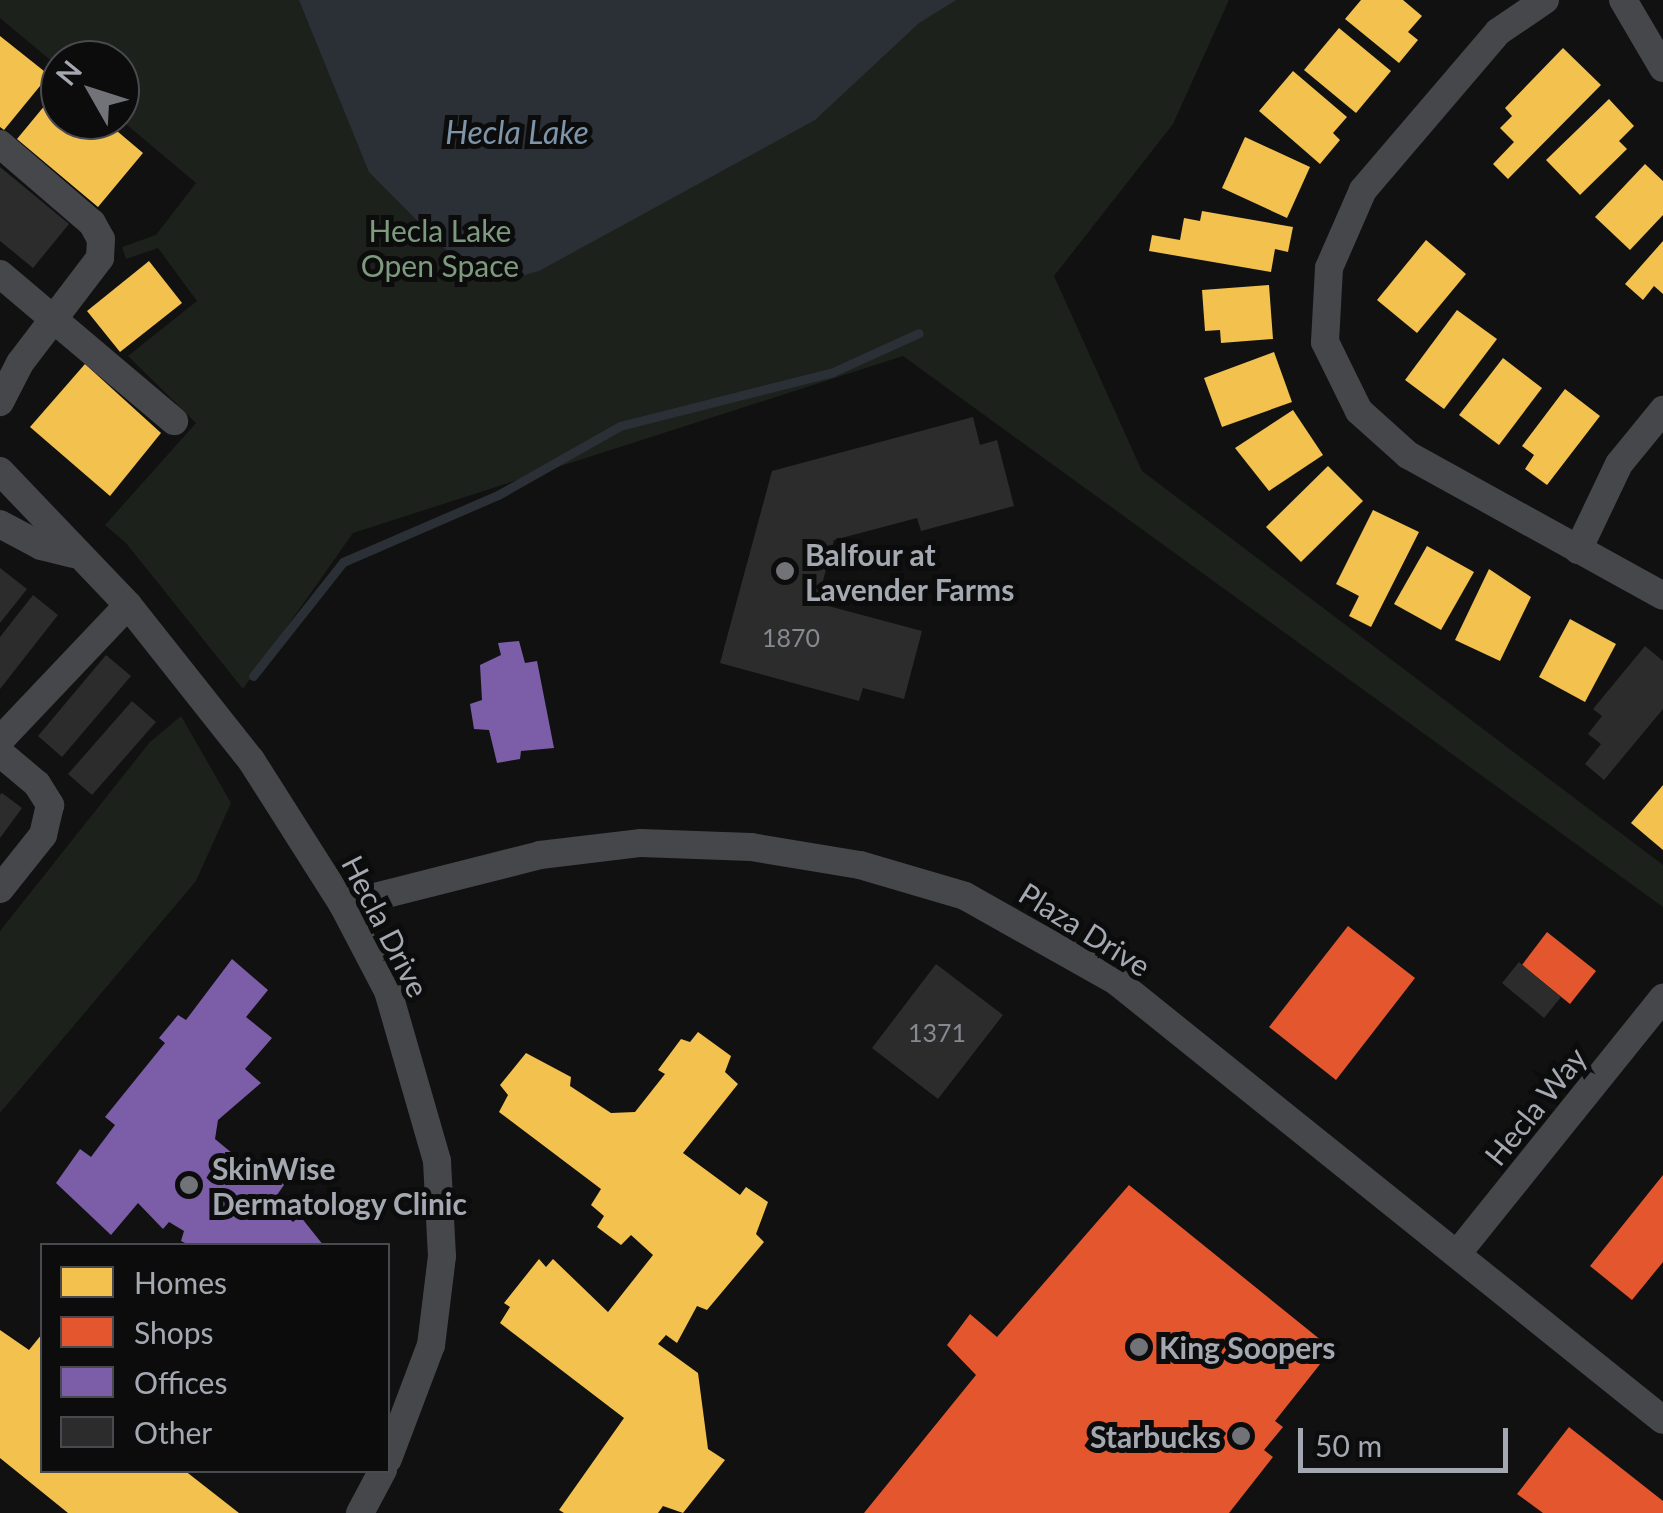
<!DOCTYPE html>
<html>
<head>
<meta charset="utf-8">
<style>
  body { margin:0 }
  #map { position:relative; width:1663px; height:1513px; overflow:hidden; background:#111112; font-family:Lato,sans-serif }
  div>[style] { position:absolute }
  .green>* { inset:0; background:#1c211c }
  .water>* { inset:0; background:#2a3035 }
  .homes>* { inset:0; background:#f2c14e }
  .shops>* { inset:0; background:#e4572e }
  .offices>* { inset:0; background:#7b5ea7 }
  .stream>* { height:9px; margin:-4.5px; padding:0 4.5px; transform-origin:4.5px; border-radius:4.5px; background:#2a3035 }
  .building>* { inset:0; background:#2c2c2d }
  .minor>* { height:28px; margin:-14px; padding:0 14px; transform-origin:14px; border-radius:14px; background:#46474a }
  .dots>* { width:28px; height:28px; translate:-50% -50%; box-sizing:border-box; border:5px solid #0c0c0d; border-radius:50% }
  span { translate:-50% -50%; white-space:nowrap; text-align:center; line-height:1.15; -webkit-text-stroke:10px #0c0c0d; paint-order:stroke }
  .number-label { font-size:25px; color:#868990 }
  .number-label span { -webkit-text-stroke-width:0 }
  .park-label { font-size:30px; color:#7d9a7f }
  .poi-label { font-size:30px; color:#a4a8b1; font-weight:700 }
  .left { translate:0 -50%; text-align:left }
  .right { translate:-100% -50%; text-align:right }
  .street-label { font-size:30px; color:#a4a8b1 }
  .water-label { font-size:32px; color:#7e94a8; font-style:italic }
  .legend { position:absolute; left:40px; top:1243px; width:350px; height:230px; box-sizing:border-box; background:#0c0c0d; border:2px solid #494a4f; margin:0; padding:12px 18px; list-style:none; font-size:30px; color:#a4a8b1 }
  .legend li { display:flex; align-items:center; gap:20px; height:50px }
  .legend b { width:50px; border:2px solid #494a4f }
  .north { position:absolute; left:40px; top:40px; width:100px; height:100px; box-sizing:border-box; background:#0c0c0d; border:2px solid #494a4f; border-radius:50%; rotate:309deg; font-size:28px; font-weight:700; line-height:40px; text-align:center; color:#a4a8b1 }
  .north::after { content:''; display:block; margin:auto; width:35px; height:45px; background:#717379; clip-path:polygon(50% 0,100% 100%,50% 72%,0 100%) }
  .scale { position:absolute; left:1298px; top:1428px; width:210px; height:45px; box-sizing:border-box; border:5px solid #a4a8b1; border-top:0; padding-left:12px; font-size:30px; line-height:35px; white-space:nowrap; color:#a4a8b1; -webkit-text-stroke:8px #0c0c0d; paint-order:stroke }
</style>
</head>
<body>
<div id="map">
  <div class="green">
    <div style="clip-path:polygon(0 0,1229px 0,1173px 124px,1054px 276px,1142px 471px,1663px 865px,1663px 907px,903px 356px,353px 533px,243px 689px,126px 543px,105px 525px,196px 423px,128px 356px,197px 301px,158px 248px,126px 259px,122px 247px,156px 235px,196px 183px,120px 119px,120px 60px,60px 60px,60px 68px,0 18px)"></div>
    <div style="clip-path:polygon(181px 716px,231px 803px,196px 881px,0 1113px,0 931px,150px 742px)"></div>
  </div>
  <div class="water">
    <div style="clip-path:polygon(299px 0,956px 0,919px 23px,815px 120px,539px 271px,507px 280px,473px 277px,369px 172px)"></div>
  </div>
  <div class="homes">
    <div style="clip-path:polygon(1361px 0,1403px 0,1422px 16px,1408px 32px,1418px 40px,1399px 63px,1345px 19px)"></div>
    <div style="clip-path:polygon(1339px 28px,1391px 71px,1356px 113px,1304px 70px)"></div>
    <div style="clip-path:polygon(0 36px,49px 75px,4px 130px,0 127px)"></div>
    <div style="clip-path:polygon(1563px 48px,1601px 85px,1508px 179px,1493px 164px,1514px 142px,1500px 128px,1512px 116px,1505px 108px)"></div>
    <div style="clip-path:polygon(1293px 71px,1347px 117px,1333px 133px,1340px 140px,1320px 164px,1259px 111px)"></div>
    <div style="clip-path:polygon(60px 87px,60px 120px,104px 120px,143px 153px,98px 207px,17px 139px)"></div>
    <div style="clip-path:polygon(1609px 99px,1634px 126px,1619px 141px,1627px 149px,1580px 195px,1546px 160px)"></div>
    <div style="clip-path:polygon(1245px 137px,1310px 167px,1287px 218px,1222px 188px)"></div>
    <div style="clip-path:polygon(1645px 164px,1663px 181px,1663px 215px,1630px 250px,1595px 217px)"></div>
    <div style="clip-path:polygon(1202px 211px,1293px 227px,1288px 252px,1275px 249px,1271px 272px,1149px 251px,1152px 235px,1180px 240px,1184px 218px,1200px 221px)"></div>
    <div style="clip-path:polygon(1426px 240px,1466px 274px,1417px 333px,1377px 300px)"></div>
    <div style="clip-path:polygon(1663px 241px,1663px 294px,1654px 286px,1643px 300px,1625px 284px)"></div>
    <div style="clip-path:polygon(149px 261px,182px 303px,120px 352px,87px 311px)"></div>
    <div style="clip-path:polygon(1269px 285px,1273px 339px,1221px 343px,1220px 330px,1205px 331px,1202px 290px)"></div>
    <div style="clip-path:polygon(1457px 310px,1497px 339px,1444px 409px,1405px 380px)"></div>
    <div style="clip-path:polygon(1274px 352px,1292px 402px,1222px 427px,1204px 378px)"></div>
    <div style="clip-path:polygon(1503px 358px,1542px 388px,1499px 445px,1459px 415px)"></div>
    <div style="clip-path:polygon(85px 364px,161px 433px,110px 496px,30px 427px)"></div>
    <div style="clip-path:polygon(1565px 389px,1600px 416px,1547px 485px,1525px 469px,1534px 455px,1522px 446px)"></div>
    <div style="clip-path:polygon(1293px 410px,1323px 455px,1269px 491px,1235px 448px)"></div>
    <div style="clip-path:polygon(1328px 466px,1363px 501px,1301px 562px,1266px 527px)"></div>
    <div style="clip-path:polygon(1373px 510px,1419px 532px,1371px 627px,1349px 616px,1359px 596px,1336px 584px)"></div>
    <div style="clip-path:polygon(1427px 546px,1474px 572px,1441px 630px,1394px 604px)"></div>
    <div style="clip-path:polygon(1489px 569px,1531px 597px,1500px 661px,1455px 640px)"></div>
    <div style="clip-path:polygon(1570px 619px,1616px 644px,1585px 702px,1539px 677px)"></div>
    <div style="clip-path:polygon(1663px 785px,1663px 850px,1631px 823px)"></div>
    <div style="clip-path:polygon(698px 1032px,731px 1056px,725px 1072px,738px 1084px,683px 1153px,740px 1195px,746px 1187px,768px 1202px,756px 1234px,764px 1242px,707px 1310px,697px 1306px,677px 1343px,666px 1335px,658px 1344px,698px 1373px,708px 1449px,725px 1460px,683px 1513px,663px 1506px,658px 1513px,564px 1513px,559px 1510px,624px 1418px,500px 1323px,510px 1307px,504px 1303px,539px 1259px,546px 1267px,553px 1259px,608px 1312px,653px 1255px,631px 1235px,621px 1245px,597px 1227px,604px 1216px,591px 1205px,601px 1189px,499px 1112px,508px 1095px,500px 1085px,526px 1053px,571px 1077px,570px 1086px,611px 1113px,635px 1112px,665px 1074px,658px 1070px,681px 1039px,690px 1042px)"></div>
    <div style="clip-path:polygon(0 1330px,29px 1350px,42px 1334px,42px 1470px,184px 1470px,239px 1513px,68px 1513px,0 1458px)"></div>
  </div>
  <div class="shops">
    <div style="clip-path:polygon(1348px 926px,1415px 978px,1336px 1080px,1269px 1027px)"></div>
    <div style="clip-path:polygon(1547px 932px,1596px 971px,1570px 1004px,1522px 965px)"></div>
    <div style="clip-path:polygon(1663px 1175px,1663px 1262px,1632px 1300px,1590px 1266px)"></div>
    <div style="clip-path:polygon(1129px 1185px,1332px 1349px,1275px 1421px,1283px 1427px,1264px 1450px,1273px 1457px,1229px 1513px,864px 1513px,976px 1375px,947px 1345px,970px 1314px,997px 1337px)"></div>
    <div style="clip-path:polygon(1569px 1427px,1663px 1501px,1663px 1513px,1543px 1513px,1517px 1494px)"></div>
  </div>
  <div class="offices">
    <div style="clip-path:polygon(519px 641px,525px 663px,537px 661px,554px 748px,521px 751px,520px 759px,497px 763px,489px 730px,474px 729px,470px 704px,482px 700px,480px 665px,501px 655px,498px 643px)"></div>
    <div style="clip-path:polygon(232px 959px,268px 990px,246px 1017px,272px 1038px,245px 1069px,261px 1083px,218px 1120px,215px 1139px,256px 1173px,263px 1165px,284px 1185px,272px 1202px,293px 1222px,300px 1216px,324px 1246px,191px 1246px,181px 1241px,184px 1231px,169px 1222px,163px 1229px,138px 1203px,111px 1235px,56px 1183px,80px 1149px,91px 1157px,115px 1125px,105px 1117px,165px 1043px,159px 1038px,178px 1015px,186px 1020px)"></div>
  </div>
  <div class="stream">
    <div style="left:253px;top:676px;width:145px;rotate:-51.7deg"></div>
    <div style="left:343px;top:562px;width:169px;rotate:-23.4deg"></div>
    <div style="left:498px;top:495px;width:140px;rotate:-29.5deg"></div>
    <div style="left:620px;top:426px;width:220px;rotate:-14.2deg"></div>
    <div style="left:833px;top:372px;width:94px;rotate:-24.4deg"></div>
  </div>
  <div class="building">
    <div style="clip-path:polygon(0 167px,69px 224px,33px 268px,0 241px)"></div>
    <div style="clip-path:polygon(973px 417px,980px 445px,997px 440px,1014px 506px,921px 531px,917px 518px,834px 540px,817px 603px,922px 631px,904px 699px,863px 688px,859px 701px,720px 663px,772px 471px)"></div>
    <div style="clip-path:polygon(0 568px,27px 589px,0 623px)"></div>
    <div style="clip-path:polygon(33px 595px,58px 615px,0 689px,0 637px)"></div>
    <div style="clip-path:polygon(1645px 646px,1663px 661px,1663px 709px,1604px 780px,1585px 764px,1601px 744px,1588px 734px,1602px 716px,1593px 709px)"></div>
    <div style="clip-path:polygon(106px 655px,131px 676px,62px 757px,38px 736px)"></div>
    <div style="clip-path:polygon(132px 701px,156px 722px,92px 795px,68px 774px)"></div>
    <div style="clip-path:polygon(2px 793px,22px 808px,0 838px,0 795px)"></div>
    <div style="clip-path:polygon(1519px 962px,1561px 997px,1544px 1018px,1502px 983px)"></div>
    <div style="clip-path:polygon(936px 964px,1003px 1015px,938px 1099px,872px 1048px)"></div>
  </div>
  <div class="minor">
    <div style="left:1545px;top:0;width:57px;rotate:145.8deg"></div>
    <div style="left:1498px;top:32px;width:208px;rotate:130.5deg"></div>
    <div style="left:1363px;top:190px;width:85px;rotate:113.6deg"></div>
    <div style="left:1329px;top:268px;width:74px;rotate:93.1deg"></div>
    <div style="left:1325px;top:342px;width:77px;rotate:63.8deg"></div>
    <div style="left:1359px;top:411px;width:66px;rotate:41.9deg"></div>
    <div style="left:1408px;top:455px;width:291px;rotate:28.9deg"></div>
    <div style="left:1623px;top:0;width:79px;rotate:59.5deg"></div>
    <div style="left:0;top:144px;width:121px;rotate:40.7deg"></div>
    <div style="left:92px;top:223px;width:18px;rotate:61deg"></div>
    <div style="left:101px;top:239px;width:19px;rotate:93deg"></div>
    <div style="left:100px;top:258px;width:132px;rotate:127.3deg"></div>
    <div style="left:20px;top:363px;width:44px;rotate:117.1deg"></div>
    <div style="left:0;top:274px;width:228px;rotate:40.2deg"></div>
    <div style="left:0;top:471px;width:185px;rotate:46.3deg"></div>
    <div style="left:128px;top:605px;width:198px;rotate:51.6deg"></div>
    <div style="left:251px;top:760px;width:172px;rotate:57.6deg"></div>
    <div style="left:343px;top:905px;width:97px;rotate:62.4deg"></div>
    <div style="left:388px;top:991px;width:177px;rotate:73.9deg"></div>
    <div style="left:437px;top:1161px;width:95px;rotate:87deg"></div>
    <div style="left:442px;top:1256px;width:90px;rotate:97deg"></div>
    <div style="left:431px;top:1345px;width:122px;rotate:110.7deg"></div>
    <div style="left:0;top:524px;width:47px;rotate:28.2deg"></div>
    <div style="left:41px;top:546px;width:33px;rotate:14deg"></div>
    <div style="left:1578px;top:550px;width:95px;rotate:-64.5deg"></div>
    <div style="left:1619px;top:464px;width:70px;rotate:-50.8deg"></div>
    <div style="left:0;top:740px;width:186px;rotate:-46.5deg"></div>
    <div style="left:0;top:753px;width:48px;rotate:40deg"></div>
    <div style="left:37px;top:784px;width:25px;rotate:58deg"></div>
    <div style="left:50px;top:805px;width:31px;rotate:103deg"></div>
    <div style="left:43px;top:835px;width:69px;rotate:128.5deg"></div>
    <div style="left:343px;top:905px;width:203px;rotate:-14.2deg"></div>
    <div style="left:540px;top:855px;width:102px;rotate:-6.8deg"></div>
    <div style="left:641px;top:843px;width:110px;rotate:2.1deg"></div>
    <div style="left:751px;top:847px;width:110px;rotate:9.4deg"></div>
    <div style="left:860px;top:865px;width:109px;rotate:16.4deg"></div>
    <div style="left:965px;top:896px;width:173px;rotate:29.4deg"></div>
    <div style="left:1116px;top:981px;width:701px;rotate:38.75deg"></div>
    <div style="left:1457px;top:1254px;width:329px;rotate:-51.2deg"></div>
    <div style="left:360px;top:1513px;width:49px;rotate:-61.9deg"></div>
  </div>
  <div class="dots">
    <div style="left:785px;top:571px;background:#717379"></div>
    <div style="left:189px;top:1185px;background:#717379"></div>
    <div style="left:1139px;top:1347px;background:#717379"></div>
    <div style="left:1241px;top:1436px;background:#717379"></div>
  </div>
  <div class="number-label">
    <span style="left:791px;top:637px">1870</span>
    <span style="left:937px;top:1032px">1371</span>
  </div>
  <div class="park-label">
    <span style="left:440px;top:247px">Hecla Lake<br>Open Space</span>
  </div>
  <div class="poi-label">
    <span class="left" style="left:805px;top:571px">Balfour at<br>Lavender Farms</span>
    <span class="left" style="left:212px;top:1185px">SkinWise<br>Dermatology Clinic</span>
    <span class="left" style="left:1159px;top:1347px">King Soopers</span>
    <span class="right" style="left:1221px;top:1436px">Starbucks</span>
  </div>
  <div class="street-label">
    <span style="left:386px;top:926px;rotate:63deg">Hecla Drive</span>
    <span style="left:1085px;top:929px;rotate:32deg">Plaza Drive</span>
    <span style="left:1535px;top:1106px;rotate:-51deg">Hecla Way</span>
  </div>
  <div class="water-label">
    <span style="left:517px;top:132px">Hecla Lake</span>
  </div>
  <ul class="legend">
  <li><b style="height:28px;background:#f2c14e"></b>Homes</li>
  <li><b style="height:28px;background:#e4572e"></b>Shops</li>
  <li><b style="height:28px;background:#7b5ea7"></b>Offices</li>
  <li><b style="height:28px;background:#2c2c2d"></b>Other</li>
  </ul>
  <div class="north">N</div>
  <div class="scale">50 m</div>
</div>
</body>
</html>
